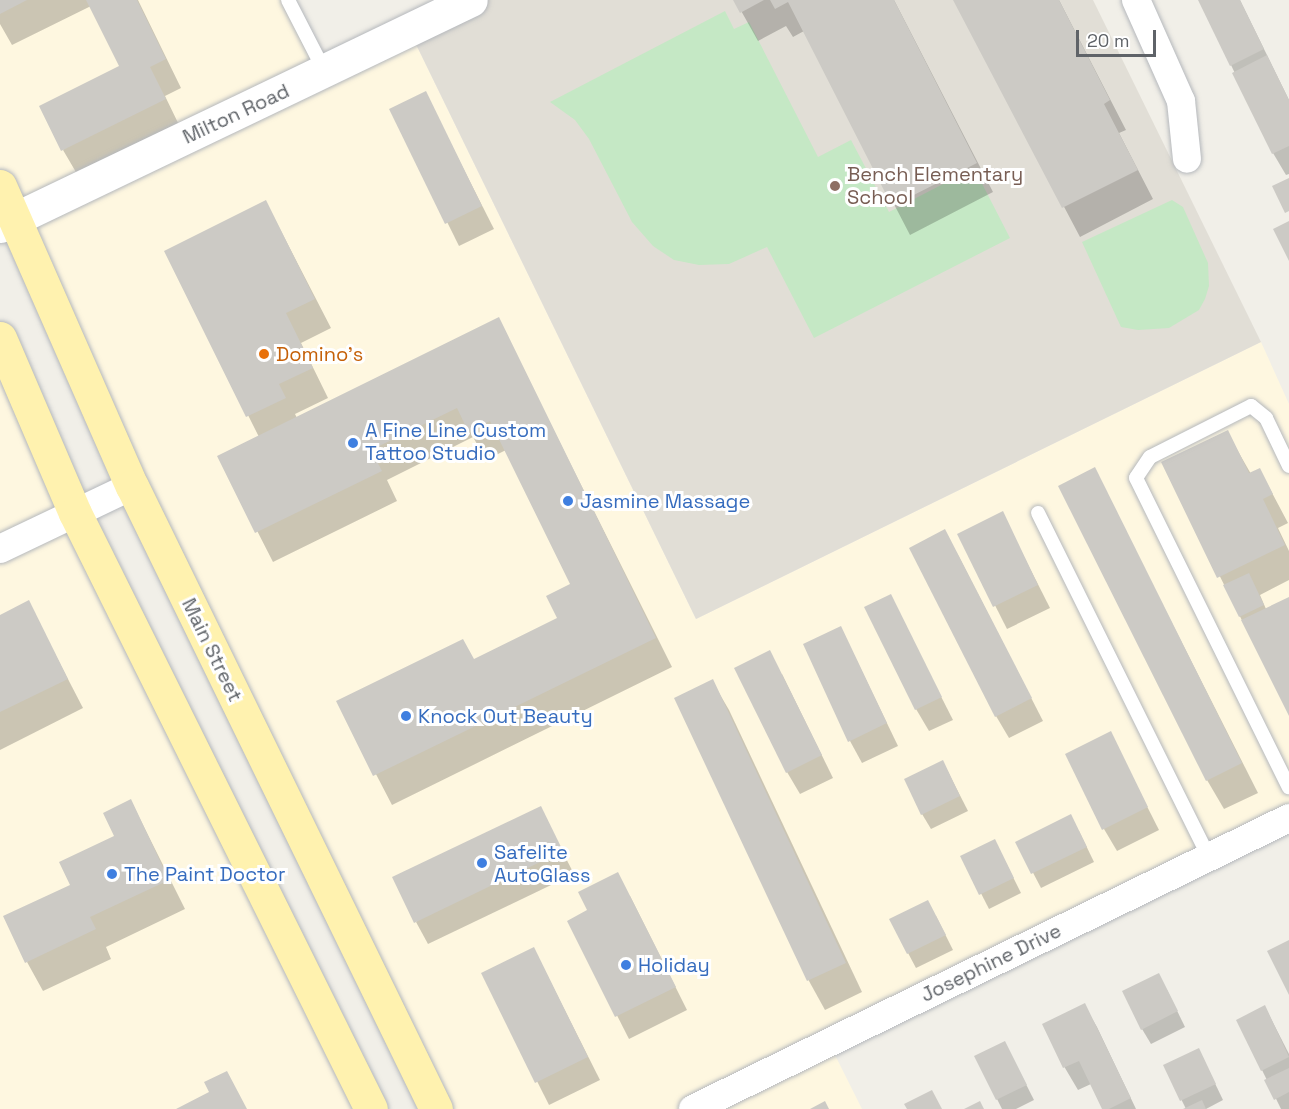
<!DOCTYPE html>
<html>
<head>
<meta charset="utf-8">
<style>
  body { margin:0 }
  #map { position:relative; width:1289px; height:1109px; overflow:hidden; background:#f1efe8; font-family:"Space Grotesk",sans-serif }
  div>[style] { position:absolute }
  .commercial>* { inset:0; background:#fef7e0 }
  .education>* { inset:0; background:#e1ded6 }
  .green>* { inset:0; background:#c5e8c5 }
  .shadow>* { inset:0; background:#0003 }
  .building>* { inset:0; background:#cccac5 }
  .roads { filter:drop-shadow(0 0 2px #b5b8bc) drop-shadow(0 0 2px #b5b8bc) }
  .lane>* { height:14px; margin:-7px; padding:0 7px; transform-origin:7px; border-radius:7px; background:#fff }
  .street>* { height:28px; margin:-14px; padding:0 14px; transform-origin:14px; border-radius:14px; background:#fff }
  .secondary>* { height:33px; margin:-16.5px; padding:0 16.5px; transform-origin:16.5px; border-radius:16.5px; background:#fff }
  .primary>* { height:33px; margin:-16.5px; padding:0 16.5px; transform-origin:16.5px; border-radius:16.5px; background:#fff2af }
  .dots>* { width:16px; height:16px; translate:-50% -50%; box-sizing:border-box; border:3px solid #fff; border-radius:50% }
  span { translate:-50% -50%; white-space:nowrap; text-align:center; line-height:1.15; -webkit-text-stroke:6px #fff; paint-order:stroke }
  .street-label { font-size:20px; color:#5f6368 }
  .education-label { font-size:20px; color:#785e54 }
  .left { translate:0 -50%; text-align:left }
  .food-label { font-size:20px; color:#c56008 }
  .shop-label { font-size:20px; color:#366cbe }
  .scale { position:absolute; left:1076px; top:30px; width:80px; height:27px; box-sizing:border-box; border:3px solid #5f6368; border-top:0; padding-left:8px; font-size:18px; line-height:21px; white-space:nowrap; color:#5f6368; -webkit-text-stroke:4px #fff; paint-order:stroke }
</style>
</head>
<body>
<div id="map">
  <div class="commercial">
    <div style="clip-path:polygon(0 0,288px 0,325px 71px,409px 30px,696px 619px,1261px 342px,1289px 404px,1289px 817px,829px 1043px,862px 1109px,436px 1109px,0 186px)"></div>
    <div style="clip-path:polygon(0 339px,371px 1109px,0 1109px)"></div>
  </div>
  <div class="education">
    <div style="clip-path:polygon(472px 0,1093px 0,1261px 342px,696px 619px,409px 30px)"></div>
  </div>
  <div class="green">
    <div style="clip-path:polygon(725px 11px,734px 29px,749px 22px,818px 157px,851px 140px,889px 212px,974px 168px,1010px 238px,814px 338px,767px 247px,729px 264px,699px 265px,674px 260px,653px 246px,632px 222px,589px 139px,575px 120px,550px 102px)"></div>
    <div style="clip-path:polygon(1172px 200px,1183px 207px,1208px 263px,1209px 286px,1205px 299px,1199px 310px,1169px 328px,1138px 330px,1121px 327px,1082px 242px)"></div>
  </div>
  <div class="shadow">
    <div style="clip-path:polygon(0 0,138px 0,181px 88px,165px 96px,181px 129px,80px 179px,63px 150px,121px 67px,91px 6px,12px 45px,0 24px)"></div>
    <div style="clip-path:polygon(735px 0,894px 0,993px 192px,910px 235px,804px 31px,793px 37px,786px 26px,758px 41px)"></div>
    <div style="clip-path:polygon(955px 0,1059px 0,1126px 130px,1119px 133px,1153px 199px,1080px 237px)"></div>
    <div style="clip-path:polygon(1200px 0,1240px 0,1289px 100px,1289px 174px,1286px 175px,1273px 153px)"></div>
    <div style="clip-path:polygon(425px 93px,494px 229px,459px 246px,391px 109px)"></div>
    <div style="clip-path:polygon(266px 202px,331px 328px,301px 343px,328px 398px,295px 414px,297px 418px,498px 319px,672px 667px,392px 805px,338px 701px,474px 661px,559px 619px,572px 585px,506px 450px,486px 460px,473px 437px,387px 480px,397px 501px,273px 562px,219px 456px,259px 437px,166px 252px)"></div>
    <div style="clip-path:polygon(1227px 432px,1251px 474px,1260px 470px,1288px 523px,1278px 528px,1289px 551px,1289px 580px,1260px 595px,1266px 609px,1289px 598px,1289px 714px,1163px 463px)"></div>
    <div style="clip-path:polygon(1094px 469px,1258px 793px,1224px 809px,1207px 780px)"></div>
    <div style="clip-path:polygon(1002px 513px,1050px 608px,1007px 629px,959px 534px)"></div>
    <div style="clip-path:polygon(957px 553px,1043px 721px,1009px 738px,996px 716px)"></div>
    <div style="clip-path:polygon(890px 596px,953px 720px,929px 731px,916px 709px)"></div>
    <div style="clip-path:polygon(28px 602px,83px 708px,0 750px,0 616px)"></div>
    <div style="clip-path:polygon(841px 628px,898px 746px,862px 763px,850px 741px)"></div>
    <div style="clip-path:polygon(782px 674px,833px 778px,800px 794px,787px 772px)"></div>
    <div style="clip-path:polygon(712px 681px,729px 710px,862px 992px,825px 1010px,809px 981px,676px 699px)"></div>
    <div style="clip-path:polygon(1110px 733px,1159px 830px,1117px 851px,1104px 829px)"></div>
    <div style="clip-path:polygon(943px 762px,968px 811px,931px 829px,922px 814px)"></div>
    <div style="clip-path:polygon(131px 801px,185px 909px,106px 947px,111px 959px,43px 991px,27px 962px,72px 885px,116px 837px)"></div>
    <div style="clip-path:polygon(540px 808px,574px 874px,428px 944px,416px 922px)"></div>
    <div style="clip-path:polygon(1079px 831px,1094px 862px,1041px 888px,1017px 842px)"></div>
    <div style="clip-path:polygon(995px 841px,1021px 893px,989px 909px,962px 856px)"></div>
    <div style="clip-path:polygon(630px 896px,687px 1010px,629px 1039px,569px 921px)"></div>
    <div style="clip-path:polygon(936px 916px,953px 950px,916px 968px,908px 953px)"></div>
    <div style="clip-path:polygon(534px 949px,600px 1080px,549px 1105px,483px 974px)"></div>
    <div style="clip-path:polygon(1167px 990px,1185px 1027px,1151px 1044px,1142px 1029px)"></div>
    <div style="clip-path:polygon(1084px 1005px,1097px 1027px,1136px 1109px,1103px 1109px,1091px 1084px,1078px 1090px,1065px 1068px,1044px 1024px)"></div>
    <div style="clip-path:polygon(1265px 1007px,1289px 1054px,1289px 1109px,1281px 1109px,1262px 1070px)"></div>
    <div style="clip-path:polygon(1005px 1043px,1034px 1100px,1016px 1109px,1002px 1109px,976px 1057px)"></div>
    <div style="clip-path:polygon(1199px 1050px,1223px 1100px,1206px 1109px,1186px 1109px,1165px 1066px)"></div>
  </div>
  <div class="building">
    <div style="clip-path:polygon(0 0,27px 0,0 14px)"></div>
    <div style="clip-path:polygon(86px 0,137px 0,166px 59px,150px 67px,166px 99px,61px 151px,39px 106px,119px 66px)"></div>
    <div style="clip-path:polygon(733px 0,764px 0,740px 13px)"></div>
    <div style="clip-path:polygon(770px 0,894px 0,977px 163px,892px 206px,788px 2px,775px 9px)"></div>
    <div style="clip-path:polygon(953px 0,1059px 0,1110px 100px,1104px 104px,1138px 170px,1062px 208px)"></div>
    <div style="clip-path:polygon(1198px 0,1240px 0,1264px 49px,1230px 66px)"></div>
    <div style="clip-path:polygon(1267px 55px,1289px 100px,1289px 146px,1272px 154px,1232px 73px)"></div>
    <div style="clip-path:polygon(426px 91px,482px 206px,445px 224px,389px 109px)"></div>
    <div style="clip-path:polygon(1289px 178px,1289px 211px,1285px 213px,1272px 186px)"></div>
    <div style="clip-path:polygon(266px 200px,315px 299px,286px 313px,313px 368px,279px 384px,286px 398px,246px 417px,164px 251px)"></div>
    <div style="clip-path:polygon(1289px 221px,1289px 261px,1273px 229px)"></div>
    <div style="clip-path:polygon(499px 317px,656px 638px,373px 776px,336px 701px,463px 639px,474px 659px,557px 618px,546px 596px,570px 584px,490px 421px,468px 431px,457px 408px,371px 450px,382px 471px,255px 533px,217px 456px)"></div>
    <div style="clip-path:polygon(1228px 430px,1249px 473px,1260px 468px,1273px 494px,1263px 499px,1285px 545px,1217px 578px,1161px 462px)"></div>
    <div style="clip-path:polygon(1095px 467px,1242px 763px,1206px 781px,1058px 486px)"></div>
    <div style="clip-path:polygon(1003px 511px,1038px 585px,993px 607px,957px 534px)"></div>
    <div style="clip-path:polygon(945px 529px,1032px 698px,995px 717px,909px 548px)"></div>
    <div style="clip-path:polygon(1249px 573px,1264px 605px,1239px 617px,1223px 585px)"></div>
    <div style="clip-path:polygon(891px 594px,942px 697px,915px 710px,864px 607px)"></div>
    <div style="clip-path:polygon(1289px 597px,1289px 716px,1241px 620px)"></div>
    <div style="clip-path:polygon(29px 600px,68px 679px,0 712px,0 615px)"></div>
    <div style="clip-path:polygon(841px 626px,887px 723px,848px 742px,803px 644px)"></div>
    <div style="clip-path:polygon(770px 650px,822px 755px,786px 773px,734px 668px)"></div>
    <div style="clip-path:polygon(713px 679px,846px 963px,807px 981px,674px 698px)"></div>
    <div style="clip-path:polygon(1111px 731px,1148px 807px,1102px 830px,1065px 754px)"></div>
    <div style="clip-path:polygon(943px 760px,960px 796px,921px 815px,904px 779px)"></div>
    <div style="clip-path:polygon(131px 799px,169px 880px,90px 917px,96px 929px,25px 963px,3px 916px,70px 885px,59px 862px,114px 836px,103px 813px)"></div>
    <div style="clip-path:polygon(541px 806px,563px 851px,414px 923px,392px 877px)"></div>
    <div style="clip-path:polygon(1071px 814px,1087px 847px,1031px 874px,1015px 842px)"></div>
    <div style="clip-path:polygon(995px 839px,1014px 878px,979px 895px,960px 856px)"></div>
    <div style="clip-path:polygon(618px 872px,676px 987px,615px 1017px,567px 921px,587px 910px,578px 892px)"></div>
    <div style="clip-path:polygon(928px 900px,946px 935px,907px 954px,889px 919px)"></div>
    <div style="clip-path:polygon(1289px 940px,1289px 995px,1267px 951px)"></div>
    <div style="clip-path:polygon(534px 947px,588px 1057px,535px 1083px,481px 973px)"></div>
    <div style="clip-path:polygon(1159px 973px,1178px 1011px,1141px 1030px,1122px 991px)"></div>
    <div style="clip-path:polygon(1085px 1003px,1131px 1098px,1109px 1109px,1102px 1109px,1079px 1061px,1063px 1068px,1042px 1024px)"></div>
    <div style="clip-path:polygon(1265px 1005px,1289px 1057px,1261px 1071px,1236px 1020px)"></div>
    <div style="clip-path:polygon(1005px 1041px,1027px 1085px,996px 1100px,974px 1056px)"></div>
    <div style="clip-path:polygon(1199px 1048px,1216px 1084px,1180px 1101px,1163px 1065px)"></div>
    <div style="clip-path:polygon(1289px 1068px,1289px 1092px,1274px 1100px,1264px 1080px)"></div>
    <div style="clip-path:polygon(227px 1071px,247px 1109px,176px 1109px,209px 1092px,204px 1082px)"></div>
    <div style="clip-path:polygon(932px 1090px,942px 1109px,907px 1109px,904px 1104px)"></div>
    <div style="clip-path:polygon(1202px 1100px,1206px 1109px,1183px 1109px)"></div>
    <div style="clip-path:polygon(825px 1101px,829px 1109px,810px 1109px)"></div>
    <div style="clip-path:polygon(980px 1101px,984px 1109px,964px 1109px)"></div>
  </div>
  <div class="roads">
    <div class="lane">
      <div style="left:288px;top:0;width:79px;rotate:62.8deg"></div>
      <div style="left:1289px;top:466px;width:53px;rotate:-115.6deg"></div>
      <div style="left:1266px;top:418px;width:19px;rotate:-141deg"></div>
      <div style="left:1251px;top:406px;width:113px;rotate:153.2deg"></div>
      <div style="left:1150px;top:457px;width:25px;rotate:124deg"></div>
      <div style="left:1136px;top:478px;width:345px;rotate:63.7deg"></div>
      <div style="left:1038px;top:513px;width:384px;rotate:63.6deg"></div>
    </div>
    <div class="street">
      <div style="left:1136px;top:0;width:111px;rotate:66deg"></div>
      <div style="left:1181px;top:101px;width:58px;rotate:84.1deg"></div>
      <div style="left:0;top:549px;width:146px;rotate:-25.5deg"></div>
      <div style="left:693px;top:1109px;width:663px;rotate:-26.02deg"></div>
    </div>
    <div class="secondary">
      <div style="left:0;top:226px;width:522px;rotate:-25.63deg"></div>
    </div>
    <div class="primary">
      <div style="left:0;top:186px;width:328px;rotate:66.3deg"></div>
      <div style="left:132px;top:486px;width:693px;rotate:63.99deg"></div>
      <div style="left:0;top:338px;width:190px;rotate:66.8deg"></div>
      <div style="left:75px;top:513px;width:665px;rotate:63.59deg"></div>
    </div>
  </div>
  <div class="dots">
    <div style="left:835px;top:186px;background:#8d6e63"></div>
    <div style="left:264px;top:354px;background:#e8710a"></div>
    <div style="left:353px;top:443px;background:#3f7fe0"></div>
    <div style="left:568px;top:501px;background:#3f7fe0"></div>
    <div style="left:406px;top:716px;background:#3f7fe0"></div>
    <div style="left:482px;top:863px;background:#3f7fe0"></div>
    <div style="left:112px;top:874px;background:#3f7fe0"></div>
    <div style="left:626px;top:965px;background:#3f7fe0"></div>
  </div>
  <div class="street-label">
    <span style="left:236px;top:114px;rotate:-25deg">Milton Road</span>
    <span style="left:212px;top:650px;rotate:64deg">Main Street</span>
    <span style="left:991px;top:963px;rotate:-26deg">Josephine Drive</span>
  </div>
  <div class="education-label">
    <span class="left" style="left:847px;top:186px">Bench Elementary<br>School</span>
  </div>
  <div class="food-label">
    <span class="left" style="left:276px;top:354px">Domino's</span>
  </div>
  <div class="shop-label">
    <span class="left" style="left:365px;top:442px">A Fine Line Custom<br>Tattoo Studio</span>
    <span class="left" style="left:580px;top:501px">Jasmine Massage</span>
    <span class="left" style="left:418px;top:716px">Knock Out Beauty</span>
    <span class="left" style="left:494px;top:864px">Safelite<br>AutoGlass</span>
    <span class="left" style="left:124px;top:874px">The Paint Doctor</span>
    <span class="left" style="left:638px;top:965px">Holiday</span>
  </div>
  <div class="scale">20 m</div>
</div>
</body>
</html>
